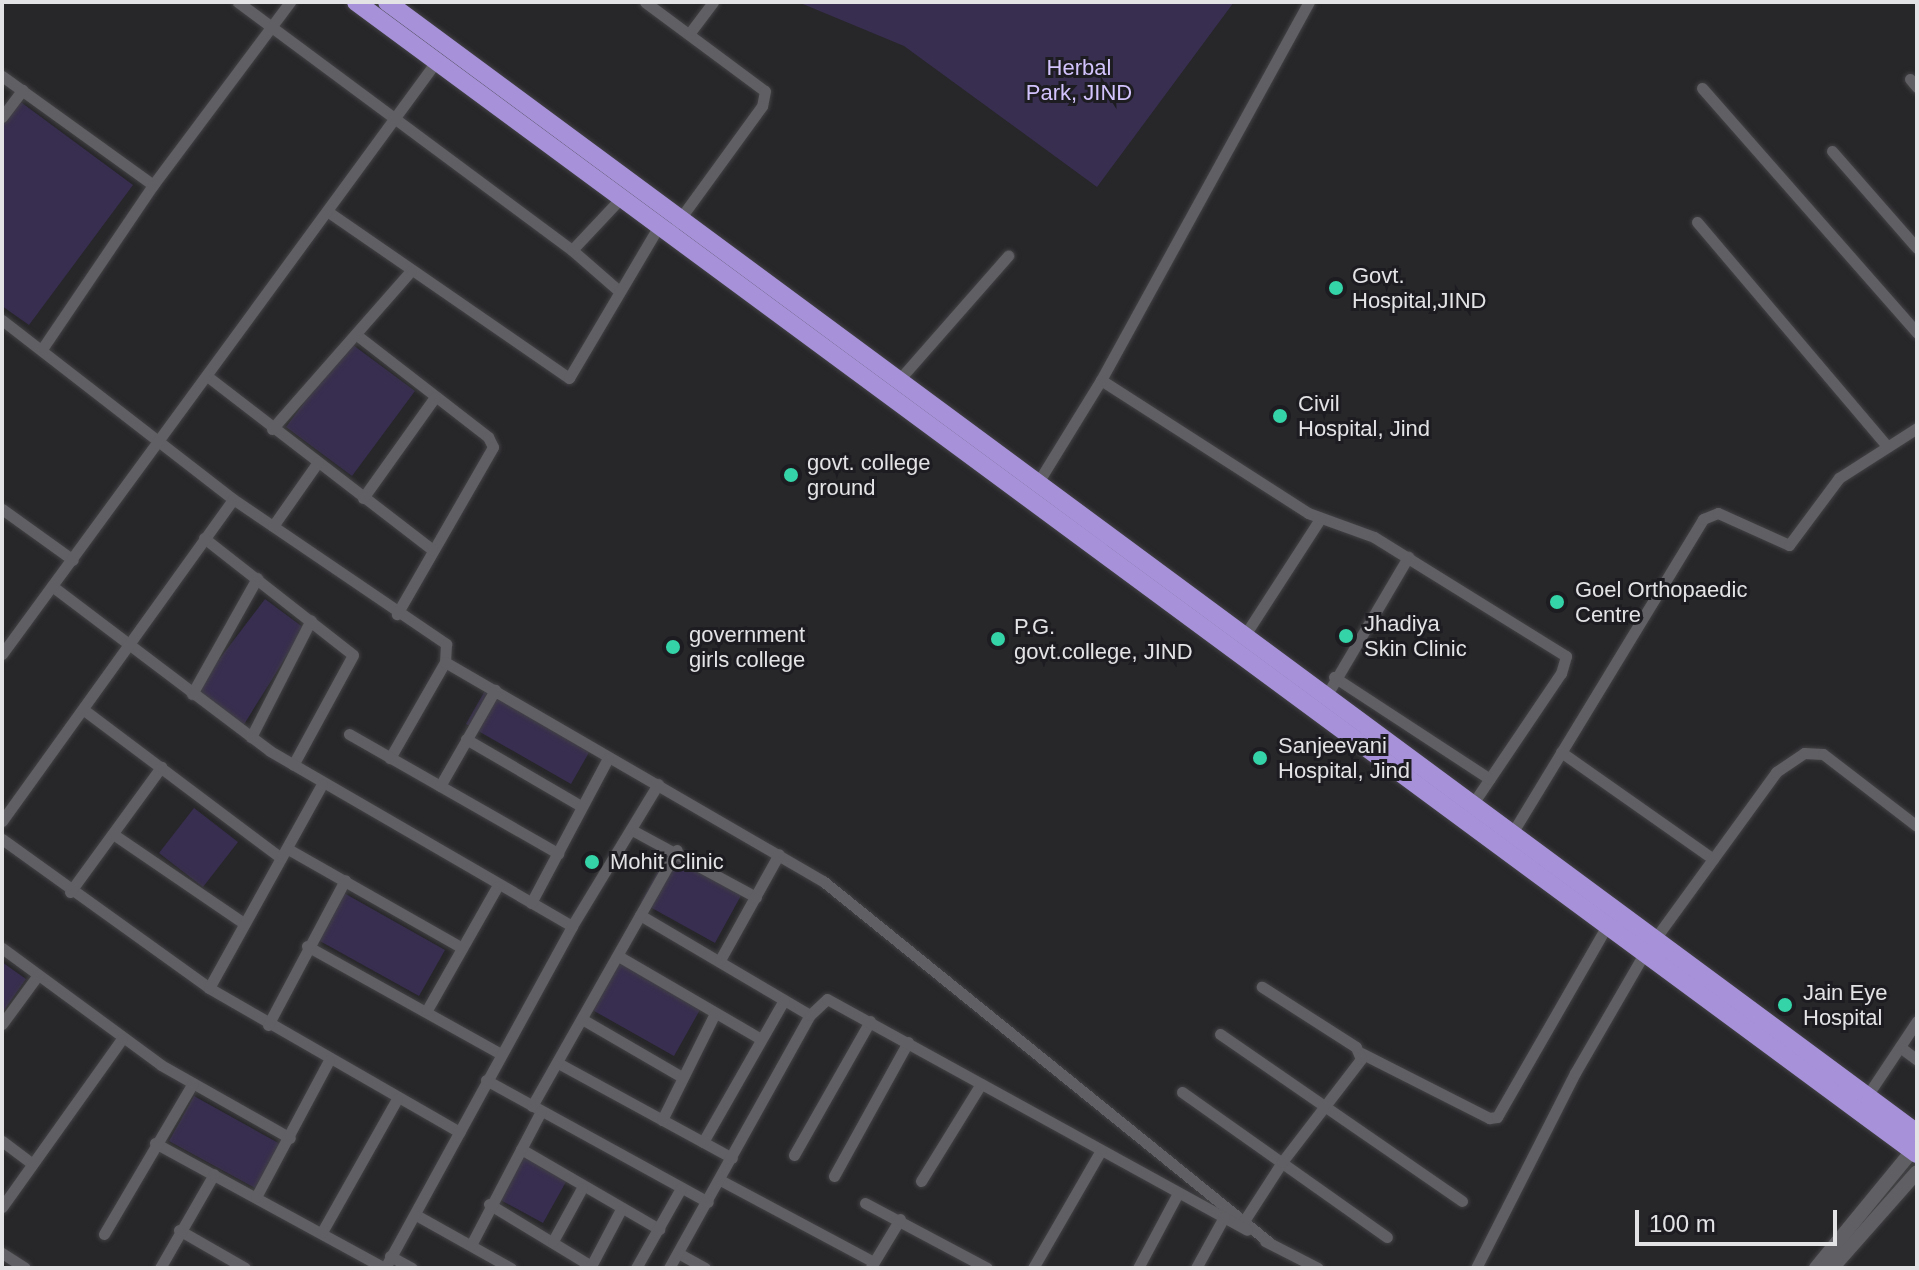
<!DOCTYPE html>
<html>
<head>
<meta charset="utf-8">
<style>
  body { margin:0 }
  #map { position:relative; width:1919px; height:1270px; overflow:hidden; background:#272629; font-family:Arial,sans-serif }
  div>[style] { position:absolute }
  .green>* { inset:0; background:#382e4f }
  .roads { filter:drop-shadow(0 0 2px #434245) drop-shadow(0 0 2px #434245) }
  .minor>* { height:11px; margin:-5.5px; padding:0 5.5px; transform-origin:5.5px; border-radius:5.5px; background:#605f63 }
  .tertiary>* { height:14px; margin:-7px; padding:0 7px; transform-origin:7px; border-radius:7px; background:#605f63 }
  .trunk>* { height:18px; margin:-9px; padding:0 9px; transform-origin:9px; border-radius:9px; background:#a792da }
  .dots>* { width:22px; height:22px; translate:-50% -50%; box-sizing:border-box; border:4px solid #1d1c20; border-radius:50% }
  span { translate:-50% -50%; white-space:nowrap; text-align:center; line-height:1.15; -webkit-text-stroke:6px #1d1c20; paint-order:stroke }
  .park-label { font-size:22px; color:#d3c3fd }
  .poi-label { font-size:22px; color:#e3e2e5 }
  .left { translate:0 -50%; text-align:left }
  .frame { position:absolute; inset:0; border:4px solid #e3e2e5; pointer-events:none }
  .scale { position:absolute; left:1635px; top:1210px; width:202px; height:36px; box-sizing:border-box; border:4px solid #e3e2e5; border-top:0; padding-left:10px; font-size:24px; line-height:28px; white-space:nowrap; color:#e3e2e5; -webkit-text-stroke:6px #1d1c20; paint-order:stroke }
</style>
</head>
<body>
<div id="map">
  <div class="green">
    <div style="clip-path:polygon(798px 2px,1234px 2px,1097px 187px,904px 46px)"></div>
    <div style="clip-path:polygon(14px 97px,133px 185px,29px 325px,2px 306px,2px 112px)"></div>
    <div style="clip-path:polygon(349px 342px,415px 391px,352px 476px,286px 427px)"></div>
    <div style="clip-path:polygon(265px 599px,304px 628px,243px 726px,196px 690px)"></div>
    <div style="clip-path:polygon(486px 689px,591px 749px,571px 784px,466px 724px)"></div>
    <div style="clip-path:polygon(194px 808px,238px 842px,203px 887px,159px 853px)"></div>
    <div style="clip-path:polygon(669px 851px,743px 892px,715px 943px,641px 902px)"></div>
    <div style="clip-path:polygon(344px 893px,445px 950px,419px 996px,318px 940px)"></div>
    <div style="clip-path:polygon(615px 958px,701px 1008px,674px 1056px,587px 1007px)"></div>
    <div style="clip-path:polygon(2px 962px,26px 979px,2px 1013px)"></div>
    <div style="clip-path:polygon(194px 1096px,282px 1145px,257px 1189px,169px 1141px)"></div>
    <div style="clip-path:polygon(518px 1154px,567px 1180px,543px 1223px,495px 1197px)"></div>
  </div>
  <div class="roads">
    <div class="minor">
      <div style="left:238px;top:2px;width:416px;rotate:36.6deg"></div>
      <div style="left:572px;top:250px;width:62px;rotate:41.1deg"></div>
      <div style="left:645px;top:2px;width:149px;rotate:36.6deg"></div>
      <div style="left:765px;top:91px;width:15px;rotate:101deg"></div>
      <div style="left:762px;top:106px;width:145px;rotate:126deg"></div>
      <div style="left:689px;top:34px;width:40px;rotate:-53deg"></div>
      <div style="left:2px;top:76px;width:186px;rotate:35.8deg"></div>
      <div style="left:1910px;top:79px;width:11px;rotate:49deg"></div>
      <div style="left:1702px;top:88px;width:326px;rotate:48.7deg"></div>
      <div style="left:2px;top:117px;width:34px;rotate:-53deg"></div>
      <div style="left:1832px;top:151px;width:129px;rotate:48.8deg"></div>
      <div style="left:327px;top:211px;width:294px;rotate:34.6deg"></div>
      <div style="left:569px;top:378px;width:177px;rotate:-59.4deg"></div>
      <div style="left:1697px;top:222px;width:294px;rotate:49.7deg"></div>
      <div style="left:572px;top:250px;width:69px;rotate:-46.8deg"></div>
      <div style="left:2px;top:320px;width:292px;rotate:37.8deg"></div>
      <div style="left:233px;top:499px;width:258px;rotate:34.2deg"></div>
      <div style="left:446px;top:644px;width:18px;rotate:93deg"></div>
      <div style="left:445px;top:662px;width:111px;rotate:119.8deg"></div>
      <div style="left:358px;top:336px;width:165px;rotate:37.8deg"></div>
      <div style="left:488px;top:437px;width:11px;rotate:63deg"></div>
      <div style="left:493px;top:447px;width:193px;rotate:119.9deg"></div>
      <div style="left:42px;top:349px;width:198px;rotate:-55.9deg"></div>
      <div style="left:153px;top:185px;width:229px;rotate:-53.2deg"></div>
      <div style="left:207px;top:376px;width:284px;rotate:37.6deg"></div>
      <div style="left:1101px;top:380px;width:246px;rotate:32.7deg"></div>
      <div style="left:1308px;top:513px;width:70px;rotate:20deg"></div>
      <div style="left:1374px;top:537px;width:226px;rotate:31.8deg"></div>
      <div style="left:1566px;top:656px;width:18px;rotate:106deg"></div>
      <div style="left:1561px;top:673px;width:163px;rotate:124deg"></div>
      <div style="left:898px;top:381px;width:167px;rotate:-48.7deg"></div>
      <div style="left:272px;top:429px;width:210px;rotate:-48.7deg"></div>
      <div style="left:1037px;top:484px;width:122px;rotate:-58.4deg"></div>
      <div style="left:1101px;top:380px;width:431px;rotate:-61.2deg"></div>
      <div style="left:363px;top:498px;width:124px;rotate:-54.5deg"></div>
      <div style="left:2px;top:509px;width:87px;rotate:35.7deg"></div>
      <div style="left:273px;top:526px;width:78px;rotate:-54.9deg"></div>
      <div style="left:204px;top:538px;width:189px;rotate:38.1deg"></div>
      <div style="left:353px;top:655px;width:125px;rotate:118.6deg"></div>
      <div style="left:52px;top:586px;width:273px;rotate:37.1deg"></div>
      <div style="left:270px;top:751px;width:349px;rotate:30.1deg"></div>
      <div style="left:1243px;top:638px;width:142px;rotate:-57.1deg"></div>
      <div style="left:2px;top:654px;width:738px;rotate:-53.77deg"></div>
      <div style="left:445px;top:662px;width:437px;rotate:30.1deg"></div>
      <div style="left:823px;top:881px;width:575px;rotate:39deg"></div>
      <div style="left:1334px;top:677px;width:186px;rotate:33.2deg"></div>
      <div style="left:192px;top:694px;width:133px;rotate:-60.7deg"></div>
      <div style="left:1325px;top:698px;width:164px;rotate:-59.5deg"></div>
      <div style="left:84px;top:710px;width:245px;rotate:36.9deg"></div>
      <div style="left:349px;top:734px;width:241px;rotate:29.7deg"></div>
      <div style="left:251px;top:737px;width:131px;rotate:-62.9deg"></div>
      <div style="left:466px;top:739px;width:133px;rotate:30.2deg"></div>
      <div style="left:1561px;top:752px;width:186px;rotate:35.1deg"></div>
      <div style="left:440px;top:786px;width:111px;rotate:-60.2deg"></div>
      <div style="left:2px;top:821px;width:396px;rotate:-54.3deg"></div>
      <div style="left:632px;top:830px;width:141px;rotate:28.4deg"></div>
      <div style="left:113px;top:834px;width:156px;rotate:34.3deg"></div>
      <div style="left:1511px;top:835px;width:370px;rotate:-58.7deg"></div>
      <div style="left:1703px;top:519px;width:16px;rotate:-22deg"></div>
      <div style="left:1718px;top:513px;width:78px;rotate:24.3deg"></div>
      <div style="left:1789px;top:545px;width:84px;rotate:-53.3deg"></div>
      <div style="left:1839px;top:478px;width:93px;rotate:-32.7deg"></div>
      <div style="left:2px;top:839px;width:255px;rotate:35.7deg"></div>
      <div style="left:209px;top:988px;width:289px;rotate:29.9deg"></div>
      <div style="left:288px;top:849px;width:200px;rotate:29.6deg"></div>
      <div style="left:70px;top:892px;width:155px;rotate:-53.9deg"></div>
      <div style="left:531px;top:903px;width:164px;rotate:-62deg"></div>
      <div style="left:640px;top:915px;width:197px;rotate:30.5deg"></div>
      <div style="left:307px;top:946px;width:222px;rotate:29.1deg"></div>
      <div style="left:2px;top:948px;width:197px;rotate:36.3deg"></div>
      <div style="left:161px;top:1065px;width:148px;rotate:29.5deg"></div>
      <div style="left:620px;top:957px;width:161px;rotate:30.2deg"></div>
      <div style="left:720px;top:960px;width:121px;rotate:-60.9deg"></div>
      <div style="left:209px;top:988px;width:233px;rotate:-61deg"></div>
      <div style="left:427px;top:1010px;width:142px;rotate:-60.4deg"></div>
      <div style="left:582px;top:1019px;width:116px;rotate:30.1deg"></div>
      <div style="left:2px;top:1024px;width:61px;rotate:-53.7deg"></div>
      <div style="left:268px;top:1025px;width:164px;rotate:-62deg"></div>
      <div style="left:1220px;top:1034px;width:294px;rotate:34.6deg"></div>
      <div style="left:1900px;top:1047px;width:21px;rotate:37deg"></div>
      <div style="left:1361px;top:1053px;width:144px;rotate:26.9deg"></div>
      <div style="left:1489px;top:1118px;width:8px;rotate:-7deg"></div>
      <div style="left:1497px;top:1117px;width:220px;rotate:-60.1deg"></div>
      <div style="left:558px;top:1063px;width:198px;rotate:28.6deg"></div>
      <div style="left:486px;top:1080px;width:253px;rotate:28.8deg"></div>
      <div style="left:1182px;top:1092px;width:251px;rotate:35.3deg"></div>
      <div style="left:1867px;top:1096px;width:90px;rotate:-56.3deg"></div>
      <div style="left:532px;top:1106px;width:294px;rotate:-60.5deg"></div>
      <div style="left:662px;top:1120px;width:119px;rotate:-63.6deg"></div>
      <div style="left:2px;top:1141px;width:36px;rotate:37deg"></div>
      <div style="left:703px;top:1142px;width:163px;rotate:-60.3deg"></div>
      <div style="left:155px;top:1143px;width:261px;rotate:28.6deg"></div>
      <div style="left:521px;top:1149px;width:160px;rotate:30.1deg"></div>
      <div style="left:794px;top:1155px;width:154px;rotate:-60.4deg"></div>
      <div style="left:834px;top:1176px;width:153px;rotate:-61.1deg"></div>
      <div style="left:722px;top:1181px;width:172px;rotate:28.1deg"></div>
      <div style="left:921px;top:1181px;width:114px;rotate:-58.3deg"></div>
      <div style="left:256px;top:1197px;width:155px;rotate:-61.9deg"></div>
      <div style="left:865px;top:1203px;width:138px;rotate:28deg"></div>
      <div style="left:489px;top:1204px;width:119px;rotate:31.3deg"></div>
      <div style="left:2px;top:1207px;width:206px;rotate:-54.5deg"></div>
      <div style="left:416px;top:1215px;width:109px;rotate:29.2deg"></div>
      <div style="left:1244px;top:1221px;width:70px;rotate:-57.2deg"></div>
      <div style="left:1282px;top:1162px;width:130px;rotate:-52.5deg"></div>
      <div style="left:1361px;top:1059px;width:13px;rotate:-113deg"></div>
      <div style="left:1356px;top:1047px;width:112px;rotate:-147.4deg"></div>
      <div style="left:179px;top:1230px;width:76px;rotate:29.9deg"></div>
      <div style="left:322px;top:1232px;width:153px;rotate:-60.6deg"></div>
      <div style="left:104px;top:1234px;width:175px;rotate:-59.5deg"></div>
      <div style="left:553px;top:1241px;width:60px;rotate:-61.3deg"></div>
      <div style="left:1265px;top:1241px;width:59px;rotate:27deg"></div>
      <div style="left:471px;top:1245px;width:151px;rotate:-62.4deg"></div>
      <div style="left:2px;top:1253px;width:27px;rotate:33deg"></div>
      <div style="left:678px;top:1253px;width:31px;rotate:29deg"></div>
      <div style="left:390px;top:1256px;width:25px;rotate:29deg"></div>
      <div style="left:871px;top:1267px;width:56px;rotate:-58.9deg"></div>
      <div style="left:160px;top:1268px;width:108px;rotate:-60.1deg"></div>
      <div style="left:385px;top:1268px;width:390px;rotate:-61.3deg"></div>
      <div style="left:572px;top:926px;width:166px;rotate:-58.8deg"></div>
      <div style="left:590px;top:1268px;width:64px;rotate:-62.2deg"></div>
      <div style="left:636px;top:1268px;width:92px;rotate:-60.6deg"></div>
      <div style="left:669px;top:1268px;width:290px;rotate:-60.9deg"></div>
      <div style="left:810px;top:1015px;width:23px;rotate:-43deg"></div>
      <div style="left:827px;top:999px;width:479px;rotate:28.8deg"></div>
      <div style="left:1033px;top:1268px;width:136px;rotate:-60deg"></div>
      <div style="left:1138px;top:1268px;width:85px;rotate:-61.9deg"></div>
      <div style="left:1196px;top:1268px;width:58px;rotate:-61.2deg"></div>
      <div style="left:1476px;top:1268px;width:219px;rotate:-63.1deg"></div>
      <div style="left:1575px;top:1073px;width:138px;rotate:-59.9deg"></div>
      <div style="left:1644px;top:954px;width:225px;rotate:-54deg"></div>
      <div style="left:1776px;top:772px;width:34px;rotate:-34deg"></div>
      <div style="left:1804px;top:753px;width:19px;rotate:3deg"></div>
      <div style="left:1823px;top:754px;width:118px;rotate:37.5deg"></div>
    </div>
    <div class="tertiary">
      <div style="left:1816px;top:1268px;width:151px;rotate:-50.6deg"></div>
      <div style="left:1832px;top:1268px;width:128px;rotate:-48.5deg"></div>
    </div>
    <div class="trunk">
      <div style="left:356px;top:2px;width:1940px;rotate:36.43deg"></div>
      <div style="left:387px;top:2px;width:1903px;rotate:36.47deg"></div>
    </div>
  </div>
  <div class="dots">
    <div style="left:1336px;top:288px;background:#34d4a8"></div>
    <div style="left:1280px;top:416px;background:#34d4a8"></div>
    <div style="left:791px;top:475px;background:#34d4a8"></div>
    <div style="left:1557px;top:602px;background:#34d4a8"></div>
    <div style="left:1346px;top:636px;background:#34d4a8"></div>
    <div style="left:998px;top:639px;background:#34d4a8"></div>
    <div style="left:673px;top:647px;background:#34d4a8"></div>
    <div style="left:1260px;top:758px;background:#34d4a8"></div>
    <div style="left:592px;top:862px;background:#34d4a8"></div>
    <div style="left:1785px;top:1005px;background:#34d4a8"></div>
  </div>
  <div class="park-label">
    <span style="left:1079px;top:80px">Herbal<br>Park, JIND</span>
  </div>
  <div class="poi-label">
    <span class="left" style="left:1352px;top:288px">Govt.<br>Hospital,JIND</span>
    <span class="left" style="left:1298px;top:416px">Civil<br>Hospital, Jind</span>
    <span class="left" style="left:807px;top:475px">govt. college<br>ground</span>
    <span class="left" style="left:1575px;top:602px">Goel Orthopaedic<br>Centre</span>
    <span class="left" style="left:1364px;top:636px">Jhadiya<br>Skin Clinic</span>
    <span class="left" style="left:1014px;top:639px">P.G.<br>govt.college, JIND</span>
    <span class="left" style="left:689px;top:647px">government<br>girls college</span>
    <span class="left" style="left:1278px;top:758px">Sanjeevani<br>Hospital, Jind</span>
    <span class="left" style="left:610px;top:862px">Mohit Clinic</span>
    <span class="left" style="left:1803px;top:1005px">Jain Eye<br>Hospital</span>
  </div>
  <div class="frame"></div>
  <div class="scale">100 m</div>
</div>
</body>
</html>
